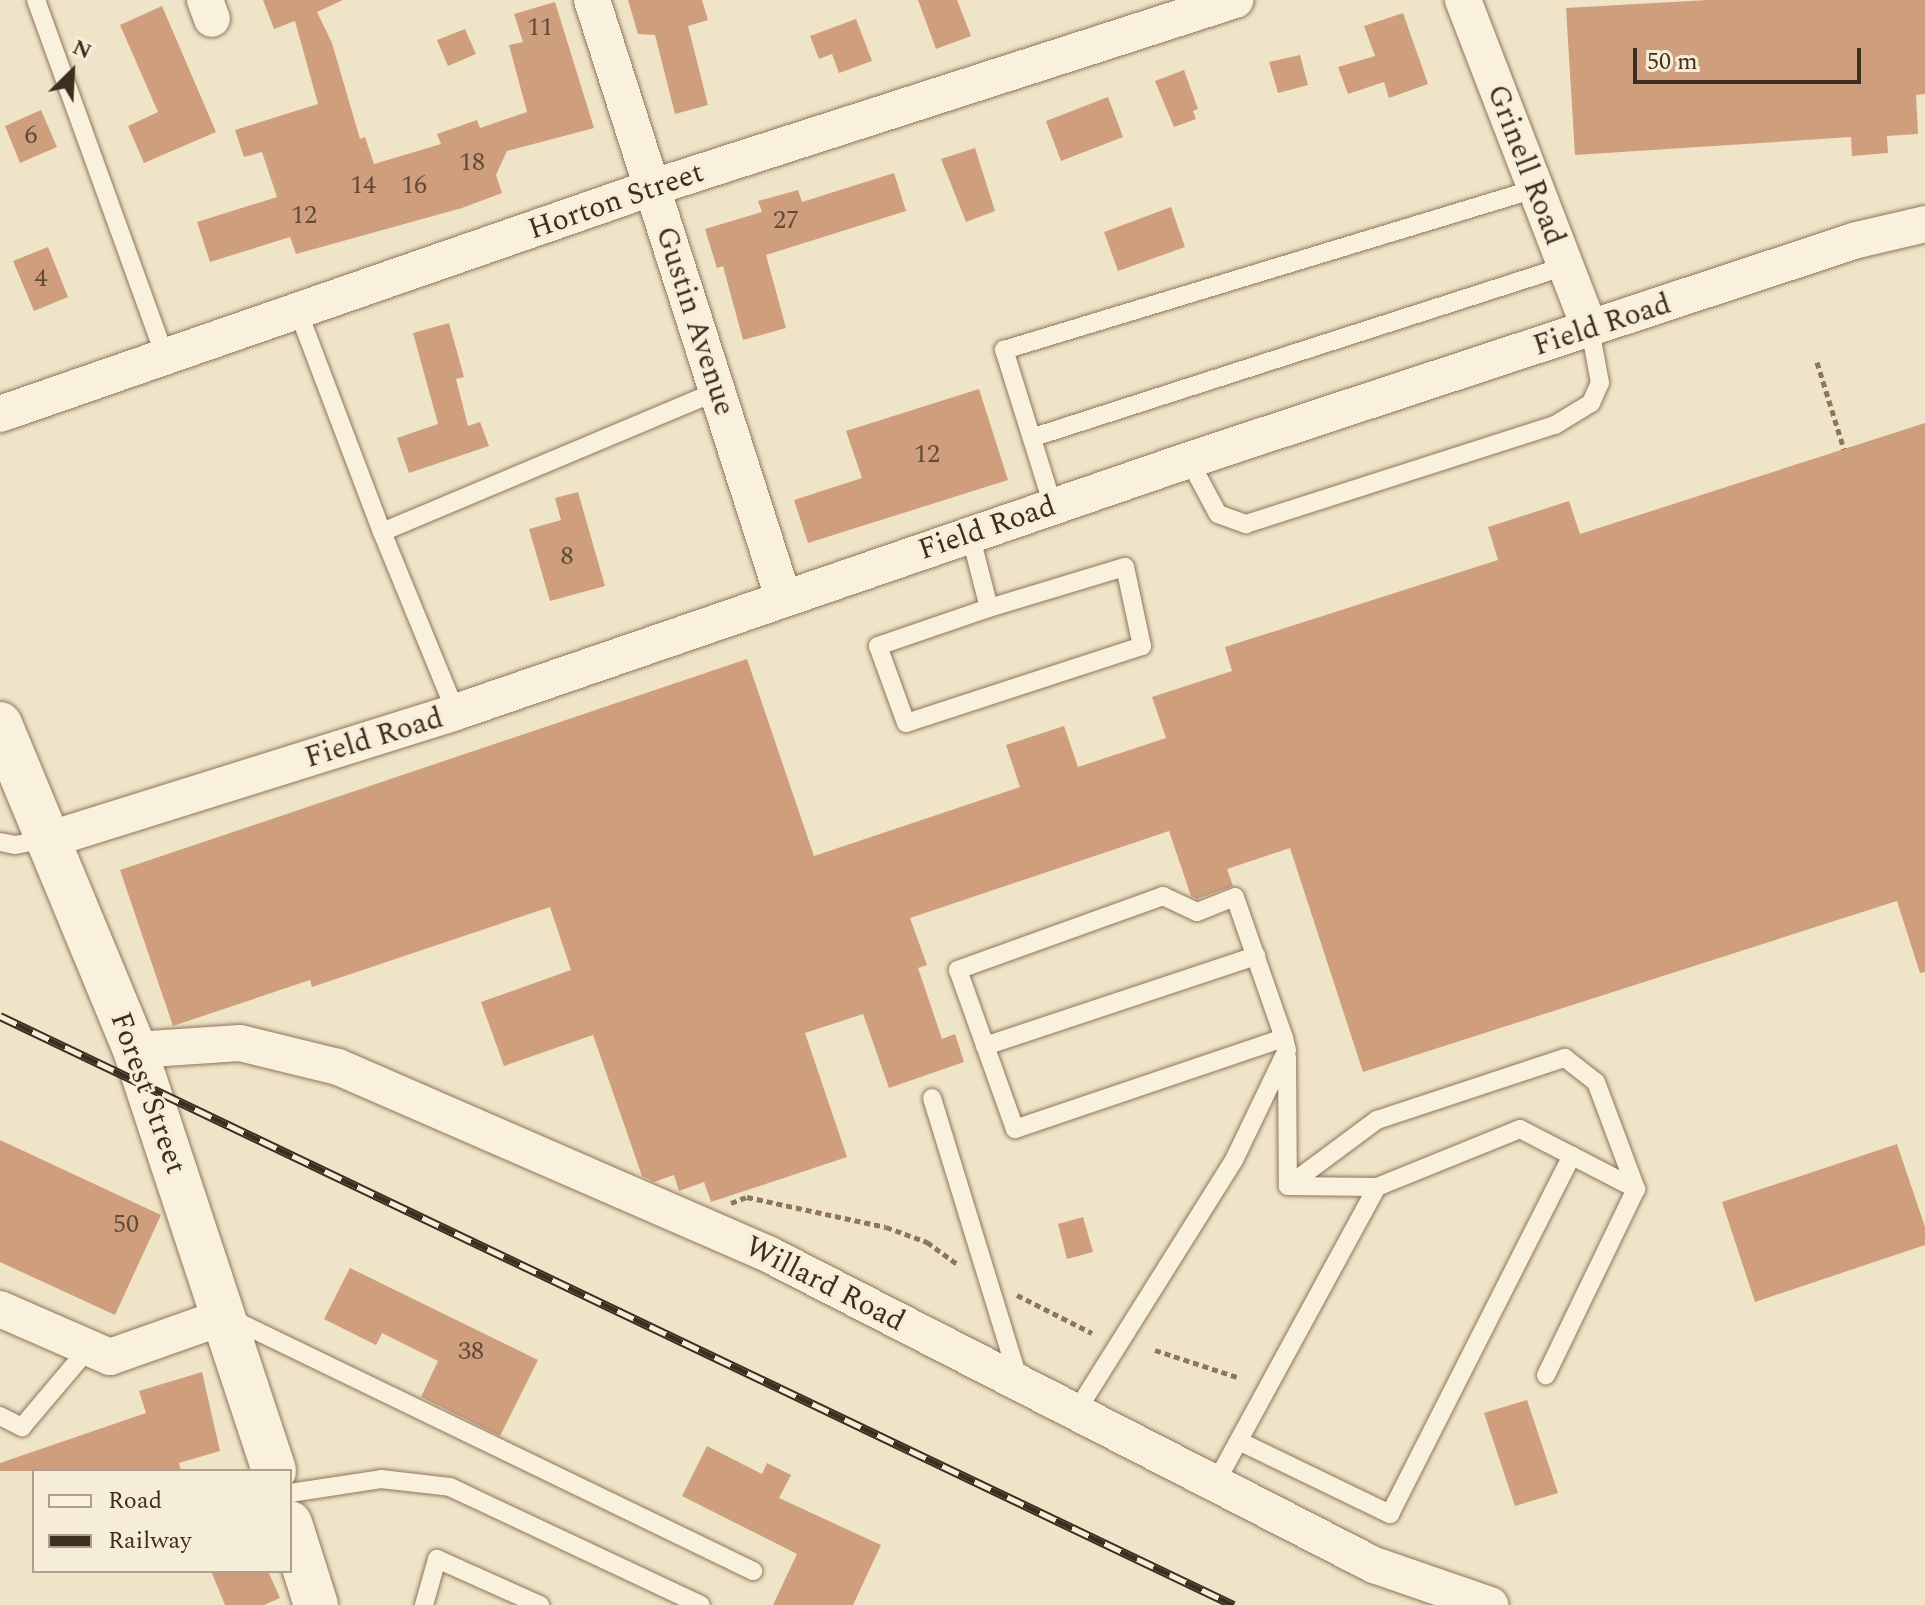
<!DOCTYPE html>
<html>
<head>
<meta charset="utf-8">
<style>
  body { margin:0 }
  #map { position:relative; width:1925px; height:1605px; overflow:hidden; background:#f0e4c8; font-family:Spectral,serif }
  div>[style] { position:absolute }
  .building>* { inset:0; background:#cf9f7d }
  .path>* { height:5px; margin-top:-2.5px; transform-origin:0; background:repeating-linear-gradient(90deg,#8d765c 0 6px,transparent 0 10px) }
  .roads { filter:drop-shadow(0 0 2px #8d765c) drop-shadow(0 0 2px #8d765c) }
  .service>* { height:18px; margin:-9px; padding:0 9px; transform-origin:9px; border-radius:9px; background:#faf1dc }
  .minor>* { height:36px; margin:-18px; padding:0 18px; transform-origin:18px; border-radius:18px; background:#faf1dc }
  .secondary>* { height:44px; margin:-22px; padding:0 22px; transform-origin:22px; border-radius:22px; background:#faf1dc }
  .rail>* { height:9px; margin-top:-4.5px; transform-origin:0; background:repeating-linear-gradient(90deg,#f7eed8 0 18px,#3d2e20 0 36px); box-sizing:border-box; border-block:2px solid #3d2e20 }
  span { translate:-50% -50%; white-space:nowrap; text-align:center; line-height:1.15; -webkit-text-stroke:6px #f7eed8; paint-order:stroke }
  .number-label { font-size:26px; color:#624a37 }
  .number-label span { -webkit-text-stroke-width:0 }
  .street-label { font-size:30px; color:#3d2e20 }
  .legend { position:absolute; left:32px; top:1469px; width:260px; height:104px; box-sizing:border-box; background:#f7eed8; border:2px solid #ada18e; margin:0; padding:10px 14px; list-style:none; font-size:24px; color:#3d2e20 }
  .legend li { display:flex; align-items:center; gap:16px; height:40px }
  .legend b { width:40px; border:2px solid #ada18e }
  .north { position:absolute; left:32px; top:32px; width:80px; height:80px; -webkit-text-stroke:6px #f7eed8; paint-order:stroke; rotate:24deg; font-size:22px; font-weight:700; line-height:32px; text-align:center; color:#3d2e20 }
  .north::after { content:''; display:block; margin:auto; width:28px; height:36px; background:#3d2e20; clip-path:polygon(50% 0,100% 100%,50% 72%,0 100%) }
  .scale { position:absolute; left:1633px; top:48px; width:228px; height:36px; box-sizing:border-box; border:4px solid #3d2e20; border-top:0; padding-left:10px; font-size:24px; line-height:28px; white-space:nowrap; color:#3d2e20; -webkit-text-stroke:6px #f7eed8; paint-order:stroke }
</style>
</head>
<body>
<div id="map">
  <div class="building">
    <div style="clip-path:polygon(263px 0,343px 0,317px 12px,332px 43px,360px 139px,365px 137px,374px 164px,441px 144px,437px 134px,477px 120px,480px 128px,527px 112px,509px 45px,523px 42px,514px 14px,555px 2px,594px 128px,507px 151px,496px 175px,502px 193px,462px 208px,296px 254px,290px 237px,210px 262px,197px 222px,277px 197px,262px 152px,244px 157px,235px 130px,318px 104px,295px 21px,274px 29px)"></div>
    <div style="clip-path:polygon(628px 0,702px 0,708px 20px,688px 26px,708px 105px,675px 114px,655px 35px,638px 34px)"></div>
    <div style="clip-path:polygon(918px 0,957px 0,971px 36px,936px 49px)"></div>
    <div style="clip-path:polygon(1708px 0,1925px 0,1925px 94px,1916px 95px,1918px 134px,1887px 136px,1888px 153px,1852px 156px,1851px 137px,1575px 155px,1566px 8px)"></div>
    <div style="clip-path:polygon(162px 6px,216px 132px,144px 163px,128px 126px,158px 112px,120px 25px)"></div>
    <div style="clip-path:polygon(1403px 13px,1428px 84px,1389px 98px,1384px 82px,1348px 94px,1338px 67px,1375px 56px,1364px 26px)"></div>
    <div style="clip-path:polygon(856px 19px,872px 61px,839px 73px,832px 54px,819px 59px,810px 36px)"></div>
    <div style="clip-path:polygon(465px 29px,476px 54px,448px 66px,437px 40px)"></div>
    <div style="clip-path:polygon(1300px 55px,1308px 85px,1278px 93px,1269px 62px)"></div>
    <div style="clip-path:polygon(1184px 70px,1198px 109px,1193px 111px,1196px 119px,1174px 127px,1155px 81px)"></div>
    <div style="clip-path:polygon(1108px 97px,1123px 137px,1061px 161px,1046px 121px)"></div>
    <div style="clip-path:polygon(41px 110px,57px 147px,20px 163px,5px 126px)"></div>
    <div style="clip-path:polygon(975px 148px,995px 211px,966px 222px,941px 159px)"></div>
    <div style="clip-path:polygon(894px 173px,906px 211px,766px 255px,786px 328px,743px 340px,723px 266px,717px 268px,705px 229px,762px 212px,758px 201px,798px 190px,802px 202px)"></div>
    <div style="clip-path:polygon(1171px 207px,1185px 247px,1118px 271px,1104px 232px)"></div>
    <div style="clip-path:polygon(48px 247px,68px 297px,34px 311px,13px 261px)"></div>
    <div style="clip-path:polygon(449px 323px,464px 377px,456px 379px,468px 426px,480px 422px,489px 446px,409px 473px,397px 438px,438px 424px,413px 333px)"></div>
    <div style="clip-path:polygon(979px 389px,1008px 480px,808px 543px,794px 500px,862px 478px,846px 431px)"></div>
    <div style="clip-path:polygon(1925px 423px,1925px 972px,1920px 973px,1897px 901px,1363px 1072px,1290px 848px,1227px 869px,1233px 886px,1197px 899px,1191px 896px,1169px 831px,910px 918px,927px 965px,918px 968px,942px 1039px,955px 1034px,964px 1062px,889px 1088px,863px 1014px,805px 1033px,847px 1157px,711px 1202px,704px 1182px,679px 1191px,674px 1175px,654px 1182px,642px 1176px,593px 1035px,504px 1066px,481px 1002px,571px 970px,550px 907px,312px 987px,310px 980px,173px 1026px,120px 870px,747px 659px,814px 856px,1020px 787px,1006px 745px,1064px 726px,1078px 767px,1166px 738px,1152px 697px,1232px 671px,1225px 647px,1498px 560px,1488px 527px,1569px 501px,1580px 534px)"></div>
    <div style="clip-path:polygon(578px 492px,605px 586px,550px 601px,529px 529px,561px 520px,555px 498px)"></div>
    <div style="clip-path:polygon(0 1140px,161px 1215px,115px 1315px,0 1262px)"></div>
    <div style="clip-path:polygon(1897px 1144px,1925px 1227px,1925px 1245px,1755px 1302px,1722px 1202px)"></div>
    <div style="clip-path:polygon(1083px 1217px,1093px 1252px,1067px 1259px,1058px 1224px)"></div>
    <div style="clip-path:polygon(350px 1268px,538px 1360px,500px 1436px,421px 1397px,438px 1361px,382px 1333px,376px 1345px,324px 1319px)"></div>
    <div style="clip-path:polygon(202px 1372px,220px 1451px,179px 1463px,181px 1471px,0 1471px,0 1463px,146px 1413px,139px 1391px)"></div>
    <div style="clip-path:polygon(1527px 1400px,1558px 1493px,1515px 1506px,1484px 1413px)"></div>
    <div style="clip-path:polygon(707px 1446px,762px 1474px,767px 1463px,791px 1475px,779px 1498px,881px 1545px,853px 1605px,773px 1605px,797px 1554px,682px 1496px)"></div>
    <div style="clip-path:polygon(211px 1571px,268px 1571px,280px 1598px,264px 1605px,225px 1605px)"></div>
  </div>
  <div class="path">
    <div style="left:1817px;top:362px;width:91px;rotate:72.8deg"></div>
    <div style="left:731px;top:1203px;width:17px;rotate:-21deg"></div>
    <div style="left:747px;top:1197px;width:142px;rotate:12.2deg"></div>
    <div style="left:886px;top:1227px;width:44px;rotate:20.1deg"></div>
    <div style="left:927px;top:1242px;width:39px;rotate:36deg"></div>
    <div style="left:1017px;top:1295px;width:84px;rotate:26.9deg"></div>
    <div style="left:1155px;top:1350px;width:86px;rotate:18.2deg"></div>
  </div>
  <div class="roads">
    <div class="service">
      <div style="left:36px;top:0;width:380px;rotate:70.1deg"></div>
      <div style="left:298px;top:311px;width:236px;rotate:69.2deg"></div>
      <div style="left:382px;top:532px;width:363px;rotate:-22.8deg"></div>
      <div style="left:1034px;top:437px;width:559px;rotate:-17.82deg"></div>
      <div style="left:1189px;top:460px;width:61px;rotate:61.8deg"></div>
      <div style="left:1218px;top:514px;width:30px;rotate:20deg"></div>
      <div style="left:1246px;top:524px;width:324px;rotate:-17.8deg"></div>
      <div style="left:1555px;top:425px;width:42px;rotate:-31.4deg"></div>
      <div style="left:1591px;top:403px;width:22px;rotate:-66deg"></div>
      <div style="left:1600px;top:383px;width:55px;rotate:-100.5deg"></div>
      <div style="left:1053px;top:506px;width:164px;rotate:-107.4deg"></div>
      <div style="left:1004px;top:350px;width:555px;rotate:-16.87deg"></div>
      <div style="left:382px;top:532px;width:195px;rotate:67.7deg"></div>
      <div style="left:970px;top:534px;width:76px;rotate:75.6deg"></div>
      <div style="left:989px;top:608px;width:142px;rotate:-16.8deg"></div>
      <div style="left:1125px;top:567px;width:81px;rotate:77.9deg"></div>
      <div style="left:1142px;top:646px;width:248px;rotate:161.9deg"></div>
      <div style="left:906px;top:723px;width:82px;rotate:-110deg"></div>
      <div style="left:878px;top:646px;width:117px;rotate:-18.9deg"></div>
      <div style="left:0;top:842px;width:15px;rotate:11deg"></div>
      <div style="left:15px;top:845px;width:34px;rotate:-10deg"></div>
      <div style="left:985px;top:1046px;width:286px;rotate:-18.4deg"></div>
      <div style="left:1287px;top:1057px;width:129px;rotate:89.6deg"></div>
      <div style="left:1288px;top:1186px;width:89px;rotate:0.6deg"></div>
      <div style="left:932px;top:1098px;width:295px;rotate:72.9deg"></div>
      <div style="left:1288px;top:1186px;width:111px;rotate:-36.6deg"></div>
      <div style="left:1377px;top:1120px;width:198px;rotate:-18.3deg"></div>
      <div style="left:1565px;top:1058px;width:39px;rotate:38deg"></div>
      <div style="left:1596px;top:1082px;width:114px;rotate:69.5deg"></div>
      <div style="left:232px;top:1319px;width:579px;rotate:25.81deg"></div>
      <div style="left:1076px;top:1412px;width:297px;rotate:-57.9deg"></div>
      <div style="left:1234px;top:1160px;width:122px;rotate:-64.3deg"></div>
      <div style="left:1287px;top:1050px;width:12px;rotate:-104deg"></div>
      <div style="left:1284px;top:1038px;width:149px;rotate:-109.2deg"></div>
      <div style="left:1235px;top:897px;width:41px;rotate:158.5deg"></div>
      <div style="left:1197px;top:912px;width:38px;rotate:-155deg"></div>
      <div style="left:1163px;top:896px;width:218px;rotate:160.2deg"></div>
      <div style="left:958px;top:970px;width:169px;rotate:70.3deg"></div>
      <div style="left:1015px;top:1129px;width:284px;rotate:-18.7deg"></div>
      <div style="left:0;top:1416px;width:25px;rotate:27deg"></div>
      <div style="left:22px;top:1427px;width:101px;rotate:-49.8deg"></div>
      <div style="left:1239px;top:1441px;width:168px;rotate:25.8deg"></div>
      <div style="left:1390px;top:1514px;width:402px;rotate:-63.1deg"></div>
      <div style="left:1215px;top:1484px;width:338px;rotate:-61.4deg"></div>
      <div style="left:1377px;top:1187px;width:154px;rotate:-22.1deg"></div>
      <div style="left:1520px;top:1129px;width:131px;rotate:27.3deg"></div>
      <div style="left:1636px;top:1189px;width:207px;rotate:115.8deg"></div>
      <div style="left:290px;top:1493px;width:92px;rotate:-8.7deg"></div>
      <div style="left:381px;top:1479px;width:69px;rotate:6.6deg"></div>
      <div style="left:450px;top:1487px;width:277px;rotate:25.2deg"></div>
      <div style="left:424px;top:1605px;width:48px;rotate:-74.2deg"></div>
      <div style="left:437px;top:1559px;width:113px;rotate:24.1deg"></div>
    </div>
    <div class="minor">
      <div style="left:205px;top:0;width:20px;rotate:70deg"></div>
      <div style="left:592px;top:0;width:627px;rotate:72.26deg"></div>
      <div style="left:1463px;top:0;width:353px;rotate:68.9deg"></div>
      <div style="left:0;top:414px;width:689px;rotate:-19.14deg"></div>
      <div style="left:651px;top:188px;width:614px;rotate:-17.84deg"></div>
      <div style="left:51px;top:839px;width:424px;rotate:-17.4deg"></div>
      <div style="left:456px;top:712px;width:775px;rotate:-18.97deg"></div>
      <div style="left:1189px;top:460px;width:703px;rotate:-18.23deg"></div>
      <div style="left:1857px;top:240px;width:70px;rotate:-13.2deg"></div>
      <div style="left:135px;top:1050px;width:105px;rotate:-3.8deg"></div>
      <div style="left:240px;top:1043px;width:101px;rotate:13.8deg"></div>
      <div style="left:338px;top:1067px;width:469px;rotate:23.5deg"></div>
      <div style="left:768px;top:1254px;width:681px;rotate:27.17deg"></div>
      <div style="left:1374px;top:1565px;width:123px;rotate:19deg"></div>
      <div style="left:0;top:1309px;width:120px;rotate:23.6deg"></div>
      <div style="left:110px;top:1357px;width:123px;rotate:-19.5deg"></div>
    </div>
    <div class="secondary">
      <div style="left:0;top:724px;width:353px;rotate:67.5deg"></div>
      <div style="left:135px;top:1050px;width:443px;rotate:71.7deg"></div>
      <div style="left:290px;top:1523px;width:86px;rotate:72.4deg"></div>
    </div>
  </div>
  <div class="rail">
    <div style="left:0;top:1016px;width:1367px;rotate:25.52deg"></div>
  </div>
  <div class="number-label">
    <span style="left:540px;top:28px">11</span>
    <span style="left:31px;top:136px">6</span>
    <span style="left:472px;top:163px">18</span>
    <span style="left:363px;top:186px">14</span>
    <span style="left:414px;top:186px">16</span>
    <span style="left:304px;top:216px">12</span>
    <span style="left:786px;top:221px">27</span>
    <span style="left:41px;top:279px">4</span>
    <span style="left:927px;top:455px">12</span>
    <span style="left:567px;top:557px">8</span>
    <span style="left:126px;top:1225px">50</span>
    <span style="left:471px;top:1352px">38</span>
  </div>
  <div class="street-label">
    <span style="left:1526px;top:165px;rotate:69deg">Grinell Road</span>
    <span style="left:616px;top:201px;rotate:-19deg">Horton Street</span>
    <span style="left:695px;top:321px;rotate:72deg">Gustin Avenue</span>
    <span style="left:1602px;top:325px;rotate:-18deg">Field Road</span>
    <span style="left:987px;top:528px;rotate:-19deg">Field Road</span>
    <span style="left:374px;top:738px;rotate:-17deg">Field Road</span>
    <span style="left:148px;top:1093px;rotate:70deg">Forest Street</span>
    <span style="left:825px;top:1284px;rotate:27deg">Willard Road</span>
  </div>
  <ul class="legend">
  <li><b style="height:10px;background:#faf1dc"></b>Road</li>
  <li><b style="height:10px;background:#3d2e20"></b>Railway</li>
  </ul>
  <div class="north">N</div>
  <div class="scale">50 m</div>
</div>
</body>
</html>
